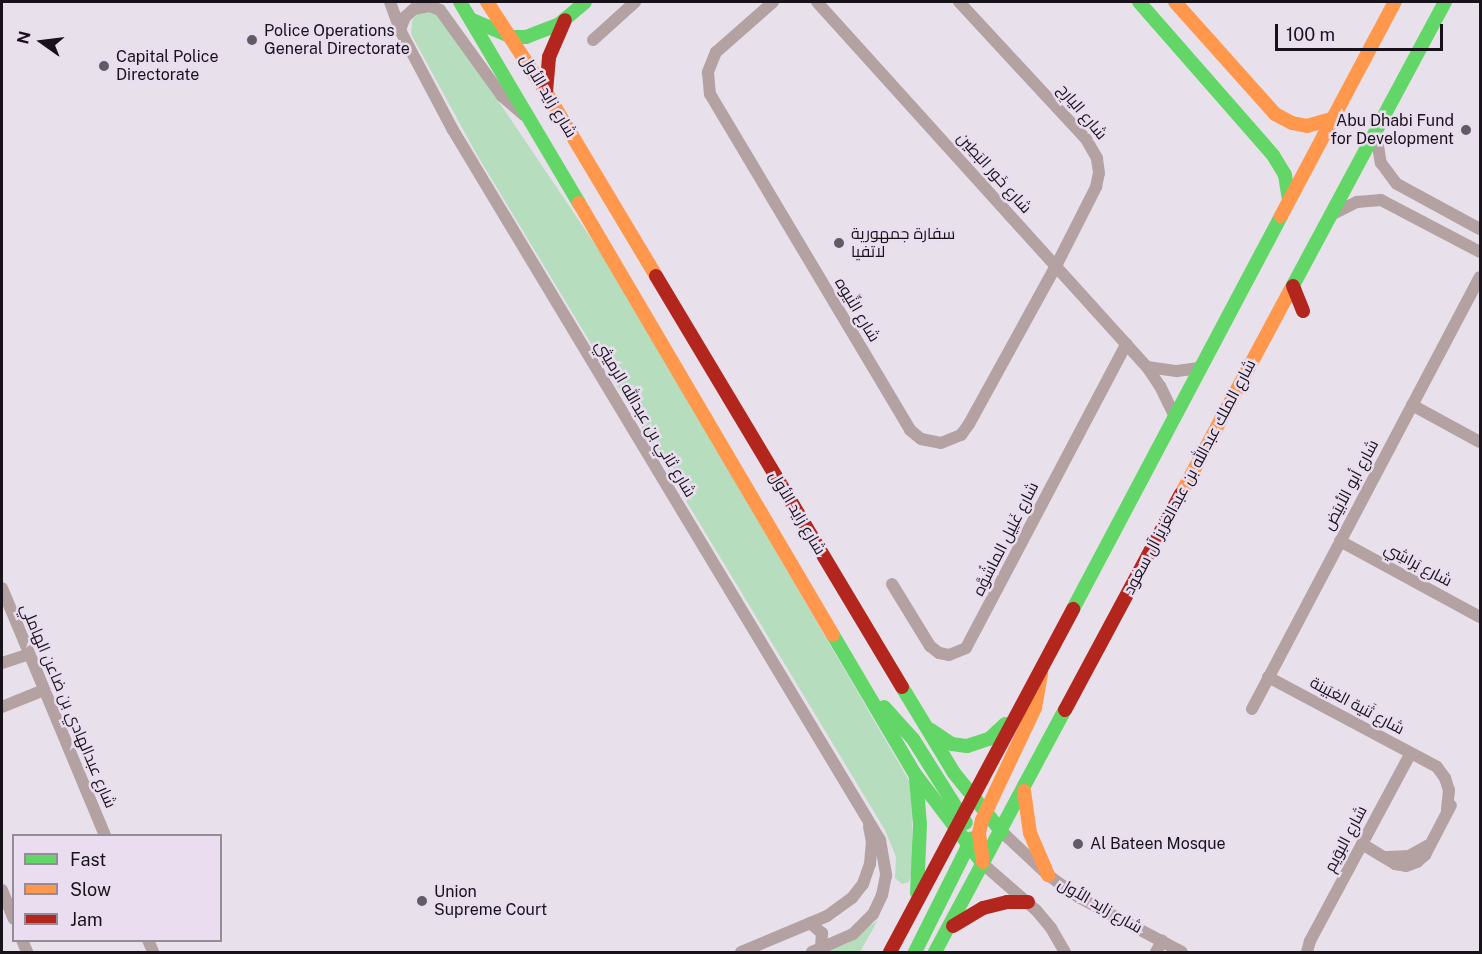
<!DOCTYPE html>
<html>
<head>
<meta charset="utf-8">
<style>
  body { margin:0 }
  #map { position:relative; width:1482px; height:954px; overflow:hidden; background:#e8e1eb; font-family:"Public Sans",Cairo,sans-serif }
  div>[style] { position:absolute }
  .green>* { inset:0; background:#b6ddbe }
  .street>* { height:12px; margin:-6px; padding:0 6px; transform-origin:6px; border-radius:6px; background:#b4a2a3 }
  .fast>* { height:14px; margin:-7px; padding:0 7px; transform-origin:7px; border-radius:7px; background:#63d668 }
  .slow>* { height:14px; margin:-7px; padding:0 7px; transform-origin:7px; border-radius:7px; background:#ff974d }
  .jam>* { height:14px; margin:-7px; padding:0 7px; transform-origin:7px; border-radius:7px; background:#b3261e }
  .dots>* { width:16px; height:16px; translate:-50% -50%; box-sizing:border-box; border:3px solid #e9ddef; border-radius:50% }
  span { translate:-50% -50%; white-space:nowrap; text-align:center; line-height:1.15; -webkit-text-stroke:5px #e9ddef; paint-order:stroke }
  .poi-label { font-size:16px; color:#18131a }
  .left { translate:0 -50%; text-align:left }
  .right { translate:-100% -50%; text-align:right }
  .street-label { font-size:16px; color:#18131a }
  .frame { position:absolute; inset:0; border:3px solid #18131a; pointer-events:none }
  .legend { position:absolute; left:12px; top:834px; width:210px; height:108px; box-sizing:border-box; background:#e9ddef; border:2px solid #958c9a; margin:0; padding:8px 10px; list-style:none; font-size:18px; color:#18131a }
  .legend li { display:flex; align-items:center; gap:12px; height:30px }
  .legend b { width:30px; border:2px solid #958c9a }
  .north { position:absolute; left:12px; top:12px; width:60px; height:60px; -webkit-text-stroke:4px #e9ddef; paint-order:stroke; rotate:284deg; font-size:16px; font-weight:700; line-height:24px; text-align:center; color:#18131a }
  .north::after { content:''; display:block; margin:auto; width:21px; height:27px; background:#18131a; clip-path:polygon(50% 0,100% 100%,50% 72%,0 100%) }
  .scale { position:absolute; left:1275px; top:24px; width:168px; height:27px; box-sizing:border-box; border:3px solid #18131a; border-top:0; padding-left:8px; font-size:18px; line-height:21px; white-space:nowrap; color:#18131a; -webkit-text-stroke:4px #e9ddef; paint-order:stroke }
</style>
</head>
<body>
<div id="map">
  <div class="green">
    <div style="clip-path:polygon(431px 11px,441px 16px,611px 268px,911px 784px,913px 868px,909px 882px,902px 884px,895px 878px,896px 857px,885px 830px,477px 155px,411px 34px,412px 20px,420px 12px)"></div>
    <div style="clip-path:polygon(878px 920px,860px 952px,825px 952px,848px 943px)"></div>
  </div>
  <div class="street">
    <div style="left:390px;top:2px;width:30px;rotate:70deg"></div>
    <div style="left:400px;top:30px;width:113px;rotate:62.1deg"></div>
    <div style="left:453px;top:130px;width:829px;rotate:58.98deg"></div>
    <div style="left:880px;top:840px;width:36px;rotate:80deg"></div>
    <div style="left:886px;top:875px;width:20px;rotate:101deg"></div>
    <div style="left:882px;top:895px;width:21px;rotate:115deg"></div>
    <div style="left:873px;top:914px;width:28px;rotate:135deg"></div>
    <div style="left:853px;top:934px;width:45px;rotate:156.3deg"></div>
    <div style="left:773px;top:2px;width:76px;rotate:138.7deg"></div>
    <div style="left:716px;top:52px;width:22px;rotate:112deg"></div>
    <div style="left:708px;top:72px;width:22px;rotate:85deg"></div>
    <div style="left:710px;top:94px;width:391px;rotate:59.2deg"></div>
    <div style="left:910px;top:430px;width:14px;rotate:39deg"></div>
    <div style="left:921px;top:439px;width:20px;rotate:11deg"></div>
    <div style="left:941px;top:443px;width:22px;rotate:-22deg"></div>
    <div style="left:961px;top:435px;width:14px;rotate:-54deg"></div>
    <div style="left:969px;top:424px;width:180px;rotate:-61.2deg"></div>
    <div style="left:1056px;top:266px;width:89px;rotate:-63.1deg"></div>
    <div style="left:1096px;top:187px;width:14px;rotate:-78deg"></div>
    <div style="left:1099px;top:173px;width:15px;rotate:-98deg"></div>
    <div style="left:1097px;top:158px;width:22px;rotate:-120deg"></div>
    <div style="left:1086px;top:139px;width:187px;rotate:-132.8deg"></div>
    <div style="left:817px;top:2px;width:492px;rotate:47.9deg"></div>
    <div style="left:1147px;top:367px;width:23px;rotate:56deg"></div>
    <div style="left:1160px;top:386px;width:32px;rotate:64deg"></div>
    <div style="left:400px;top:30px;width:14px;rotate:-69deg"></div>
    <div style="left:405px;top:17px;width:12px;rotate:-42deg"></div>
    <div style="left:414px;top:9px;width:16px;rotate:-11deg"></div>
    <div style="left:430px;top:6px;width:11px;rotate:22deg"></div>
    <div style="left:440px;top:10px;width:106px;rotate:54.2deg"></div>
    <div style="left:502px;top:96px;width:29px;rotate:41deg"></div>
    <div style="left:593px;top:40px;width:57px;rotate:-42.1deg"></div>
    <div style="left:1376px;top:133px;width:30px;rotate:81deg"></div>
    <div style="left:1381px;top:163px;width:26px;rotate:53deg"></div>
    <div style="left:1397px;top:184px;width:94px;rotate:28.5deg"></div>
    <div style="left:1331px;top:215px;width:29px;rotate:-27deg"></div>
    <div style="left:1357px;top:202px;width:24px;rotate:-5deg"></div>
    <div style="left:1381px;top:200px;width:112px;rotate:27.7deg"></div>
    <div style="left:1147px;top:367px;width:30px;rotate:8deg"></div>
    <div style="left:1177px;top:371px;width:22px;rotate:-8deg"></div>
    <div style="left:1412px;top:405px;width:77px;rotate:28.6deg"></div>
    <div style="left:1340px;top:541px;width:159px;rotate:28.5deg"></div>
    <div style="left:892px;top:584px;width:73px;rotate:58.5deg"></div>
    <div style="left:930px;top:646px;width:11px;rotate:38deg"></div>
    <div style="left:939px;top:653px;width:10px;rotate:11deg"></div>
    <div style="left:949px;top:655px;width:18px;rotate:-22deg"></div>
    <div style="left:966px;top:648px;width:344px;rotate:-62.2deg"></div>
    <div style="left:2px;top:588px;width:269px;rotate:67.4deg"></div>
    <div style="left:2px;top:663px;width:28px;rotate:-18deg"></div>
    <div style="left:1268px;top:677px;width:191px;rotate:28deg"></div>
    <div style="left:1437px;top:767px;width:14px;rotate:54deg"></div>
    <div style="left:1445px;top:778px;width:13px;rotate:72deg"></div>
    <div style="left:1449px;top:790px;width:20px;rotate:96deg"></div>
    <div style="left:2px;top:707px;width:45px;rotate:-22deg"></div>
    <div style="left:1252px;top:709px;width:488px;rotate:-62.2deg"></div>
    <div style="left:1002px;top:832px;width:63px;rotate:43.1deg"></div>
    <div style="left:1048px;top:875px;width:39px;rotate:36deg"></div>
    <div style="left:1080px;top:898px;width:115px;rotate:27.9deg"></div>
    <div style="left:1362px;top:844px;width:39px;rotate:31deg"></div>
    <div style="left:1395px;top:864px;width:11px;rotate:10deg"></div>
    <div style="left:1406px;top:866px;width:12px;rotate:-20deg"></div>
    <div style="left:1417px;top:862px;width:11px;rotate:-41deg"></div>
    <div style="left:1425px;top:855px;width:56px;rotate:-62.5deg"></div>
    <div style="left:1388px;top:857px;width:21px;rotate:-3deg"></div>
    <div style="left:1409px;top:856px;width:21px;rotate:-29deg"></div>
    <div style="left:983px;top:864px;width:70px;rotate:41deg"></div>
    <div style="left:1036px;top:910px;width:23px;rotate:50deg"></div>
    <div style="left:1051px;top:928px;width:28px;rotate:60deg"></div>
    <div style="left:2px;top:890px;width:31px;rotate:68deg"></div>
    <div style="left:810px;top:923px;width:16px;rotate:40deg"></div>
    <div style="left:822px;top:933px;width:16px;rotate:94deg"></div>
    <div style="left:22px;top:940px;width:13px;rotate:67deg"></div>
    <div style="left:148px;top:940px;width:13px;rotate:67deg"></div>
    <div style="left:741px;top:952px;width:93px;rotate:-22.7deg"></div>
    <div style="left:827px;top:916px;width:31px;rotate:-36deg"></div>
    <div style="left:852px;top:898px;width:18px;rotate:-52deg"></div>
    <div style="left:863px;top:884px;width:21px;rotate:-71deg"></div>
    <div style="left:870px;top:864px;width:22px;rotate:-85deg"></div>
    <div style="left:872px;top:842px;width:16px;rotate:-101deg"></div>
    <div style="left:1156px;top:952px;width:13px;rotate:-61deg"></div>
    <div style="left:1307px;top:952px;width:11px;rotate:-75deg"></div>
    <div style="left:1310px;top:941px;width:213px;rotate:-61.8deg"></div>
  </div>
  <div class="fast">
    <div style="left:460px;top:2px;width:234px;rotate:59.4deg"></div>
    <div style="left:1139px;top:2px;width:203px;rotate:48.8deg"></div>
    <div style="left:1273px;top:155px;width:23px;rotate:59deg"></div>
    <div style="left:1285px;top:175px;width:24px;rotate:81deg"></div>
    <div style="left:472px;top:20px;width:43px;rotate:23deg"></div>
    <div style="left:512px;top:37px;width:14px"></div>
    <div style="left:526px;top:37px;width:34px;rotate:-21deg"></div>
    <div style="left:558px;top:25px;width:35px;rotate:-40deg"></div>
    <div style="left:1290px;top:291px;width:328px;rotate:-61.8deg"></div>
    <div style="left:1073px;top:609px;width:445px;rotate:-62.1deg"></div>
    <div style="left:833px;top:635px;width:161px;rotate:59.5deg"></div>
    <div style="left:915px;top:774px;width:113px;rotate:52.9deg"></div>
    <div style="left:902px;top:687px;width:100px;rotate:58.8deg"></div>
    <div style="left:954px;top:773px;width:76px;rotate:50.9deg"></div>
    <div style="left:884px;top:707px;width:43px;rotate:47.8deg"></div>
    <div style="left:913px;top:739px;width:99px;rotate:57.8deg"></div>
    <div style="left:931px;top:730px;width:25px;rotate:34deg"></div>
    <div style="left:952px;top:744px;width:15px;rotate:8deg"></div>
    <div style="left:967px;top:746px;width:23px;rotate:-18deg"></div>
    <div style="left:989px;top:739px;width:22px;rotate:-43deg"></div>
    <div style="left:916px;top:778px;width:47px;rotate:85.1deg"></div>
    <div style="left:920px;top:825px;width:68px;rotate:92.5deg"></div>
    <div style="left:915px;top:952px;width:127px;rotate:-63.4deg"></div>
    <div style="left:935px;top:952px;width:275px;rotate:-61.8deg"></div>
  </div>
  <div class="slow">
    <div style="left:487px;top:2px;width:108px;rotate:56.8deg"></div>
    <div style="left:546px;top:92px;width:214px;rotate:59.1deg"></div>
    <div style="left:1175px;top:2px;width:150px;rotate:48.2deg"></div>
    <div style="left:1275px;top:114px;width:19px;rotate:28deg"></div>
    <div style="left:1292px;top:123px;width:15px;rotate:11deg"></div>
    <div style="left:1307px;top:126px;width:26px;rotate:-16deg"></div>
    <div style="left:579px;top:203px;width:501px;rotate:59.55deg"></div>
    <div style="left:1281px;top:216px;width:242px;rotate:-62deg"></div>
    <div style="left:1181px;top:494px;width:230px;rotate:-61.8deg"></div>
    <div style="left:1024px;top:791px;width:42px;rotate:81.9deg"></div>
    <div style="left:1030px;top:833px;width:46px;rotate:66.8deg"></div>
    <div style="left:983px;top:862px;width:29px;rotate:-98deg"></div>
    <div style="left:979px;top:833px;width:13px;rotate:-77deg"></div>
    <div style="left:982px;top:820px;width:124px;rotate:-64.7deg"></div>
    <div style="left:1035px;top:708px;width:36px;rotate:-80deg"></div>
  </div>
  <div class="jam">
    <div style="left:546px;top:92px;width:35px;rotate:-85deg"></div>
    <div style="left:549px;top:57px;width:40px;rotate:-66.6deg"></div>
    <div style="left:656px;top:276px;width:479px;rotate:59.1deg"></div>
    <div style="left:1293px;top:286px;width:27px;rotate:68deg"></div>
    <div style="left:1065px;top:710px;width:245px;rotate:-61.8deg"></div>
    <div style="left:953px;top:926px;width:35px;rotate:-31deg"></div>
    <div style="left:983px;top:908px;width:25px;rotate:-14deg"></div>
    <div style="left:1007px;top:902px;width:21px"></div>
    <div style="left:890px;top:952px;width:389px;rotate:-61.9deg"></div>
  </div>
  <div class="dots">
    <div style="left:252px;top:40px;background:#615b63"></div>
    <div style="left:104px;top:66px;background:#615b63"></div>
    <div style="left:1466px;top:130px;background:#615b63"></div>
    <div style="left:839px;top:243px;background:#615b63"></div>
    <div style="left:1078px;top:844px;background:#615b63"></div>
    <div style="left:422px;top:901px;background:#615b63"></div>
  </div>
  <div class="poi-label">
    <span class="left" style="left:264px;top:40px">Police Operations<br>General Directorate</span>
    <span class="left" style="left:116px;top:66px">Capital Police<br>Directorate</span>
    <span class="right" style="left:1454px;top:130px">Abu Dhabi Fund<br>for Development</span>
    <span class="left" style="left:851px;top:243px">سفارة جمهورية<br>لاتفيا</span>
    <span class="left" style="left:1090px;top:844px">Al Bateen Mosque</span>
    <span class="left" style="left:434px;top:901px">Union<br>Supreme Court</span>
  </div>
  <div class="street-label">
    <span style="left:548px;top:96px;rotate:59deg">شارع زايد الأول</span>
    <span style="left:1082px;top:112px;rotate:50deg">شارع اليارِح</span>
    <span style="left:994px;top:173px;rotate:48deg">شارع خَور البَطِين</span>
    <span style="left:857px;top:310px;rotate:59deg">شارع النِّيوه</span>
    <span style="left:645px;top:419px;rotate:59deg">شارع ثاني بن عبدالله الرميثي</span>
    <span style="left:1190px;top:477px;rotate:-62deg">شارع الملك عبدالله بن عبدالعزيز آل سعود</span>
    <span style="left:1351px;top:485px;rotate:-62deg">شارع أبو الأبيَض</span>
    <span style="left:797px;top:513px;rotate:59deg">شارع زايد الأول</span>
    <span style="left:1006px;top:539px;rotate:-63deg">شارع غَلِيل الماشُوَّه</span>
    <span style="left:1418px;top:565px;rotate:28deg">شارع بَراشِي</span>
    <span style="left:68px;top:706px;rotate:67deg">شارع عبدالهادي بن ضاعن الهاملي</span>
    <span style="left:1357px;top:706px;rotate:28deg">شارع ثَنية الغبَينة</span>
    <span style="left:1346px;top:839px;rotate:-62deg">شارع البوَيم</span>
    <span style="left:1100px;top:906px;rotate:30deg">شارع زايد الأول</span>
  </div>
  <div class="frame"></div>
  <ul class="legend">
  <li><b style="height:8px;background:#63d668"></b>Fast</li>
  <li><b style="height:8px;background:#ff974d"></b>Slow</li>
  <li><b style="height:8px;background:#b3261e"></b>Jam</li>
  </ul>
  <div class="north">N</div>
  <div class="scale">100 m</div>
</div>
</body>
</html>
